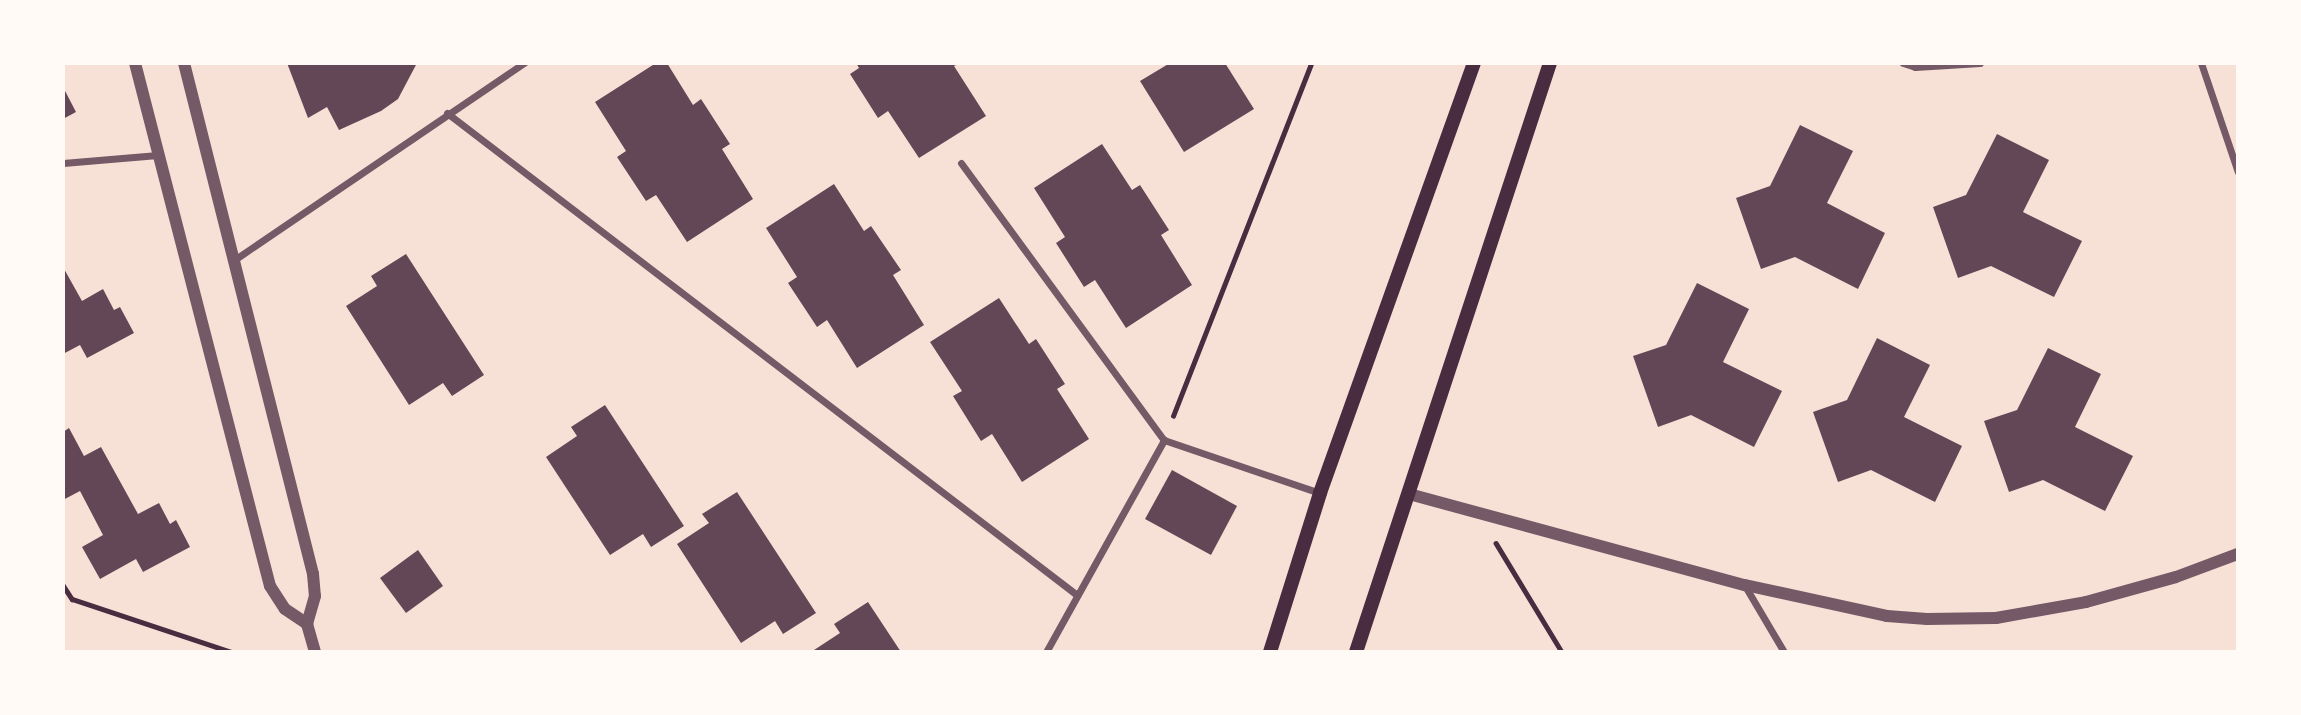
<!DOCTYPE html>
<html>
<head>
<meta charset="utf-8">
<style>
  body { margin:0 }
  #map { position:relative; width:2301px; height:715px; overflow:hidden; background:#f7e1d7; font-family:"Varela Round",sans-serif }
  div>[style] { position:absolute }
  .building>* { inset:0; background:#644757 }
  .path>* { height:4.5px; margin:-2.25px; padding:0 2.25px; transform-origin:2.25px; border-radius:2.25px; background:#4a2c40 }
  .minor>* { height:7px; margin:-3.5px; padding:0 3.5px; transform-origin:3.5px; border-radius:3.5px; background:#755966 }
  .tertiary>* { height:12px; margin:-6px; padding:0 6px; transform-origin:6px; border-radius:6px; background:#755966 }
  .secondary>* { height:14px; margin:-7px; padding:0 7px; transform-origin:7px; border-radius:7px; background:#4a2c40 }
  span { translate:-50% -50%; white-space:nowrap; text-align:center; line-height:1.15; -webkit-text-stroke:5px #fffaf5; paint-order:stroke }
  .frame { position:absolute; inset:0; border:65px solid #fffaf5; pointer-events:none }
</style>
</head>
<body>
<div id="map">
  <div class="building">
    <div style="clip-path:polygon(287px 63px,417px 63px,398px 99px,381px 111px,339px 130px,327px 107px,308px 118px)"></div>
    <div style="clip-path:polygon(656px 63px,667px 63px,693px 105px,701px 99px,730px 144px,722px 149px,753px 199px,687px 242px,656px 195px,646px 201px,617px 157px,626px 151px,595px 102px)"></div>
    <div style="clip-path:polygon(856px 63px,960px 63px,954px 66px,986px 116px,919px 158px,888px 111px,878px 118px,850px 74px,859px 68px)"></div>
    <div style="clip-path:polygon(1170px 63px,1225px 63px,1254px 109px,1184px 152px,1140px 81px)"></div>
    <div style="clip-path:polygon(63px 87px,76px 112px,63px 119px)"></div>
    <div style="clip-path:polygon(1800px 125px,1853px 151px,1827px 203px,1885px 233px,1858px 289px,1795px 257px,1761px 269px,1736px 198px,1770px 186px)"></div>
    <div style="clip-path:polygon(1997px 134px,2049px 160px,2023px 212px,2082px 241px,2054px 297px,1991px 266px,1958px 278px,1933px 207px,1966px 195px)"></div>
    <div style="clip-path:polygon(1102px 144px,1132px 190px,1140px 185px,1169px 230px,1161px 235px,1192px 285px,1126px 328px,1095px 280px,1084px 287px,1056px 243px,1065px 237px,1034px 188px)"></div>
    <div style="clip-path:polygon(834px 184px,864px 231px,871px 226px,901px 270px,893px 275px,924px 325px,857px 368px,827px 320px,817px 327px,788px 283px,797px 277px,766px 228px)"></div>
    <div style="clip-path:polygon(406px 254px,484px 375px,452px 396px,443px 383px,409px 405px,346px 306px,377px 286px,371px 276px)"></div>
    <div style="clip-path:polygon(63px 267px,82px 301px,103px 289px,114px 310px,120px 307px,134px 333px,87px 358px,80px 345px,63px 354px)"></div>
    <div style="clip-path:polygon(1697px 283px,1749px 309px,1723px 362px,1782px 391px,1754px 447px,1691px 415px,1658px 427px,1633px 356px,1666px 345px)"></div>
    <div style="clip-path:polygon(999px 298px,1029px 344px,1036px 339px,1065px 384px,1057px 389px,1089px 439px,1022px 482px,992px 434px,981px 441px,953px 396px,962px 391px,930px 342px)"></div>
    <div style="clip-path:polygon(1877px 338px,1930px 365px,1904px 417px,1962px 446px,1935px 502px,1871px 470px,1838px 482px,1813px 412px,1847px 400px)"></div>
    <div style="clip-path:polygon(2048px 348px,2101px 374px,2075px 427px,2133px 456px,2105px 511px,2043px 480px,2009px 492px,1984px 421px,2017px 410px)"></div>
    <div style="clip-path:polygon(605px 405px,684px 526px,651px 547px,643px 534px,610px 555px,546px 457px,577px 436px,571px 427px)"></div>
    <div style="clip-path:polygon(69px 428px,84px 456px,101px 447px,138px 514px,159px 503px,170px 524px,176px 520px,190px 547px,143px 572px,136px 559px,100px 579px,82px 547px,103px 535px,80px 491px,63px 500px,63px 432px)"></div>
    <div style="clip-path:polygon(1172px 470px,1237px 506px,1211px 555px,1145px 519px)"></div>
    <div style="clip-path:polygon(737px 492px,816px 613px,783px 634px,775px 621px,741px 643px,677px 544px,709px 523px,702px 514px)"></div>
    <div style="clip-path:polygon(418px 550px,443px 586px,406px 613px,380px 578px)"></div>
    <div style="clip-path:polygon(868px 602px,901px 652px,811px 652px,840px 633px,834px 624px)"></div>
  </div>
  <div class="path">
    <div style="left:1173px;top:416px;width:379px;rotate:-68.6deg"></div>
    <div style="left:1496px;top:543px;width:127px;rotate:58.8deg"></div>
    <div style="left:63px;top:585px;width:17px;rotate:57deg"></div>
    <div style="left:72px;top:599px;width:168px;rotate:18.4deg"></div>
  </div>
  <div class="minor">
    <div style="left:1903px;top:63px;width:13px;rotate:18deg"></div>
    <div style="left:1915px;top:67px;width:65px;rotate:-3.5deg"></div>
    <div style="left:2201px;top:63px;width:115px;rotate:71.3deg"></div>
    <div style="left:447px;top:113px;width:793px;rotate:37.42deg"></div>
    <div style="left:63px;top:163px;width:95px;rotate:-4.8deg"></div>
    <div style="left:961px;top:163px;width:343px;rotate:53.8deg"></div>
    <div style="left:234px;top:260px;width:351px;rotate:-34.2deg"></div>
    <div style="left:1745px;top:586px;width:77px;rotate:59.4deg"></div>
    <div style="left:1046px;top:652px;width:243px;rotate:-60.9deg"></div>
    <div style="left:1164px;top:440px;width:165px;rotate:18.8deg"></div>
  </div>
  <div class="tertiary">
    <div style="left:135px;top:63px;width:540px;rotate:75.53deg"></div>
    <div style="left:270px;top:586px;width:27px;rotate:57deg"></div>
    <div style="left:285px;top:609px;width:27px;rotate:34deg"></div>
    <div style="left:184px;top:63px;width:527px;rotate:75.83deg"></div>
    <div style="left:313px;top:574px;width:22px;rotate:85deg"></div>
    <div style="left:315px;top:596px;width:29px;rotate:106deg"></div>
    <div style="left:1409px;top:494px;width:348px;rotate:15.2deg"></div>
    <div style="left:1745px;top:585px;width:145px;rotate:12.3deg"></div>
    <div style="left:1887px;top:616px;width:40px;rotate:4.3deg"></div>
    <div style="left:1927px;top:619px;width:69px;rotate:-0.8deg"></div>
    <div style="left:1996px;top:618px;width:91px;rotate:-10.1deg"></div>
    <div style="left:2086px;top:602px;width:93px;rotate:-15.5deg"></div>
    <div style="left:2176px;top:577px;width:66px;rotate:-20.4deg"></div>
    <div style="left:307px;top:624px;width:29px;rotate:74deg"></div>
  </div>
  <div class="secondary">
    <div style="left:1270px;top:652px;width:167px;rotate:-72.5deg"></div>
    <div style="left:1320px;top:493px;width:457px;rotate:-70.3deg"></div>
    <div style="left:1356px;top:652px;width:620px;rotate:-71.77deg"></div>
  </div>
  <div class="frame"></div>
</div>
</body>
</html>
